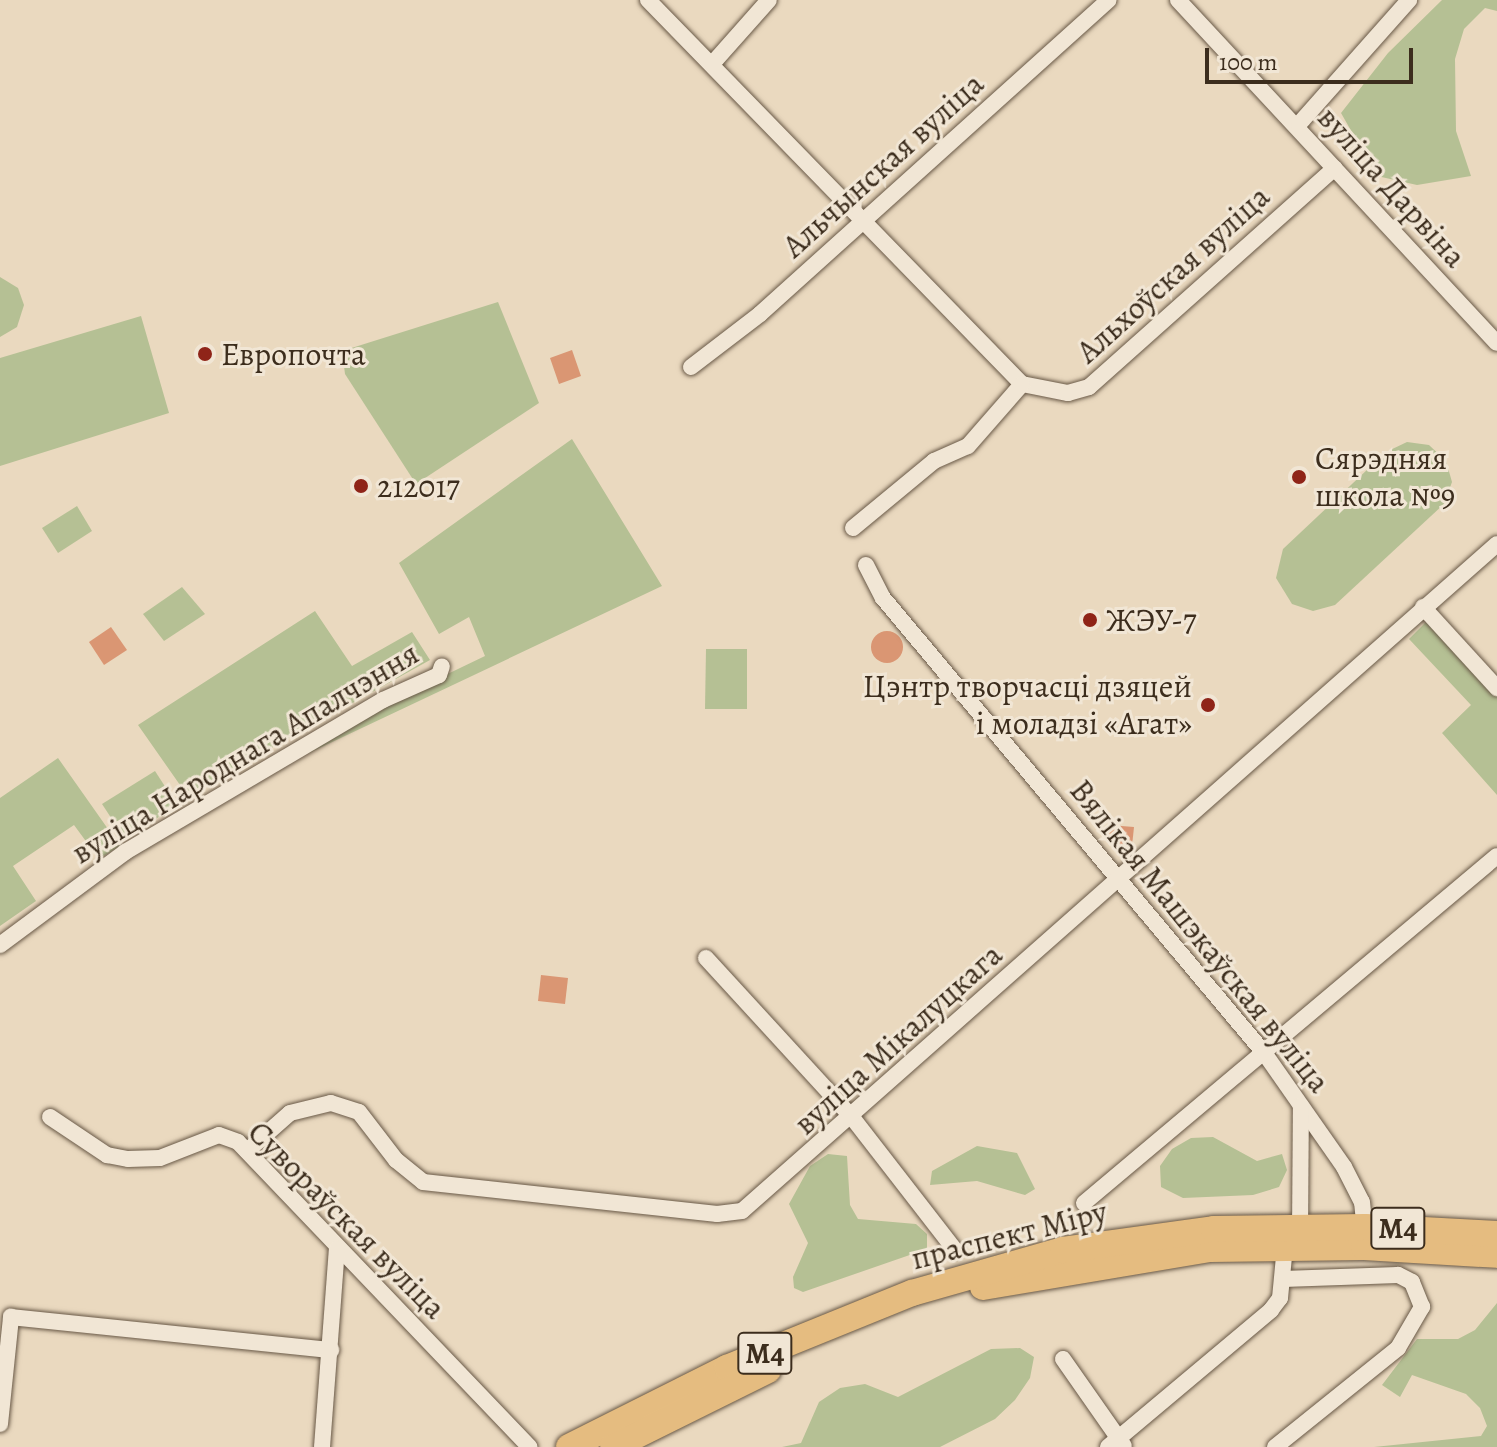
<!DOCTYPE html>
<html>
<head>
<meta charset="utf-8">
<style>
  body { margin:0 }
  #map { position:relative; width:1497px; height:1447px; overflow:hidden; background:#ead9bf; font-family:Alegreya,serif }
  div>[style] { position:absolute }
  .green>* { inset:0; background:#b5c094 }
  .building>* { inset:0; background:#da9673 }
  .round { border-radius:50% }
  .roads { filter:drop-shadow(0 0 2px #685846) drop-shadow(0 0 2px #685846) }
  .street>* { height:16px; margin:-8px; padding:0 8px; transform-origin:8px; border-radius:8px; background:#f1e6d5 }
  .primary>* { height:26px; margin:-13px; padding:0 13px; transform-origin:13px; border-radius:13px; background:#e5bc80 }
  .dots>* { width:22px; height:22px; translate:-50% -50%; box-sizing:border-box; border:4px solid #f1e6d5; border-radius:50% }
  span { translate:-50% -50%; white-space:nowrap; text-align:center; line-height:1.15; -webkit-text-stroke:6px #f1e6d5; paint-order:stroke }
  .shield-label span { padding:2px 6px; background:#f1e6d5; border:2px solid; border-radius:6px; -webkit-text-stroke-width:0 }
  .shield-label { font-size:30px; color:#3c2d1d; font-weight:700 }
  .street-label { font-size:32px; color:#3c2d1d }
  .poi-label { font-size:32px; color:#3c2d1d }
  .left { translate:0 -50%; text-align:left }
  .right { translate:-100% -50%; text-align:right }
  .scale { position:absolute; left:1205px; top:48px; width:208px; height:36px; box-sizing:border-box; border:4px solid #3c2d1d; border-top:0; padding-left:10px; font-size:24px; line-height:28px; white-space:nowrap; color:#3c2d1d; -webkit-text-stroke:6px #f1e6d5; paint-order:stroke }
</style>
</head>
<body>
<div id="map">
  <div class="green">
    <div style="clip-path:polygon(1442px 0,1497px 0,1497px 11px,1485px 8px,1464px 29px,1455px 59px,1456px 131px,1471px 176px,1417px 185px,1377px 176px,1341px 113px,1388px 53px)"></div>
    <div style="clip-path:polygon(0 277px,18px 288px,24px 305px,17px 327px,0 337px)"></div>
    <div style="clip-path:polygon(498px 302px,539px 403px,416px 484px,345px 374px,342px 351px)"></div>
    <div style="clip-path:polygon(141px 316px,169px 413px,0 466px,0 358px)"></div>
    <div style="clip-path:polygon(572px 439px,662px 586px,309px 753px,304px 743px,485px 656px,469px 617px,439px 634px,399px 563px)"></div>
    <div style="clip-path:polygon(1407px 442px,1429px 445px,1446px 461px,1452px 482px,1444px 504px,1335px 605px,1313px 611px,1292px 604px,1276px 578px,1283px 549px,1386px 452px)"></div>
    <div style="clip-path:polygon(77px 506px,92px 531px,58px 553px,42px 528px)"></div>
    <div style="clip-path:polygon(182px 587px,205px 614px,164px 641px,143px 614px)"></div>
    <div style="clip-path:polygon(315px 611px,352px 666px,412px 632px,430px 660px,187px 795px,138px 725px)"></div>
    <div style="clip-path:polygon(1429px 619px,1497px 694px,1497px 795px,1442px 733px,1471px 705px,1409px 639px)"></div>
    <div style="clip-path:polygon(706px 649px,747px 649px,747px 709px,705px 709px)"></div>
    <div style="clip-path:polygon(58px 758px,120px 846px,99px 859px,74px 825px,13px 866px,36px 901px,0 926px,0 798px)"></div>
    <div style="clip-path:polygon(155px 771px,177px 805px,125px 839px,102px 804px)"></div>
    <div style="clip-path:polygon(1213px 1137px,1257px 1161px,1282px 1154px,1287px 1170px,1279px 1187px,1253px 1195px,1183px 1198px,1161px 1187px,1160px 1166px,1172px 1149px,1191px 1138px)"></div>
    <div style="clip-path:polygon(977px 1146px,1017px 1153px,1035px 1189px,1025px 1195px,977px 1181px,930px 1185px,932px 1171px)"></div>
    <div style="clip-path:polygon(828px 1154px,847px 1156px,850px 1205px,858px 1219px,916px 1224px,927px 1234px,927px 1249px,803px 1292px,794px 1288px,793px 1277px,808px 1243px,789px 1204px,810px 1166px)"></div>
    <div style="clip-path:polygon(1497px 1303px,1497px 1447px,1374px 1447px,1481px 1436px,1487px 1426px,1480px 1408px,1466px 1394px,1412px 1375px,1400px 1397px,1382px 1385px,1417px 1339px,1458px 1339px,1475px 1330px)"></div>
    <div style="clip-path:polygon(1020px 1348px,1034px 1357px,1030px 1378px,1015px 1400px,995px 1419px,940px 1447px,782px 1447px,801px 1443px,819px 1402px,840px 1388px,865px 1384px,898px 1397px,991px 1349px)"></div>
  </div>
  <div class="building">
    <div style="clip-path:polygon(572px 350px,581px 376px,559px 384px,550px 358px)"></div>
    <div style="clip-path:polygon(111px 627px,127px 650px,104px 665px,89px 642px)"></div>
    <div class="round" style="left:871px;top:631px;width:32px;height:32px"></div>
    <div style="clip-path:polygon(1109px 825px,1134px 827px,1132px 846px,1107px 843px)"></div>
    <div style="clip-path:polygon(541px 975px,568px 978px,565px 1004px,538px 1001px)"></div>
  </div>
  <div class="roads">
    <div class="street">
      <div style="left:648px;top:0;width:536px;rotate:45.76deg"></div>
      <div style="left:1178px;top:0;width:468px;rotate:47.1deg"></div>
      <div style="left:713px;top:63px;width:84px;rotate:-48.4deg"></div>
      <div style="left:1299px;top:124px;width:166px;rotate:-48.4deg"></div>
      <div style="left:691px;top:367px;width:87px;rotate:-37.5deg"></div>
      <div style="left:760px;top:314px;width:469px;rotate:-42deg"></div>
      <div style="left:1022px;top:384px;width:47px;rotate:11.1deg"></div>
      <div style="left:1068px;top:393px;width:22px;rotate:-16deg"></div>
      <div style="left:1089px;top:387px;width:329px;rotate:-41.7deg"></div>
      <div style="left:853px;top:528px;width:105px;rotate:-39.6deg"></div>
      <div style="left:934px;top:461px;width:37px;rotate:-24deg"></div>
      <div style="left:968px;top:446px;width:82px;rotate:-48.9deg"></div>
      <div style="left:866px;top:565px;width:37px;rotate:63deg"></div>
      <div style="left:883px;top:598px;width:595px;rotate:50.05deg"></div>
      <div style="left:1265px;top:1054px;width:138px;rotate:55deg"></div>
      <div style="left:1344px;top:1167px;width:39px;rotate:63deg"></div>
      <div style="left:1362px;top:1202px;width:31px;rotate:84deg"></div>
      <div style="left:1423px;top:607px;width:110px;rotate:47.6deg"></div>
      <div style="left:0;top:945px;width:156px;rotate:-36.6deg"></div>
      <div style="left:125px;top:852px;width:299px;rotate:-30.5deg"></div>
      <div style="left:383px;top:700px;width:61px;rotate:-24.1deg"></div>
      <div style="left:439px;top:675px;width:9px;rotate:-72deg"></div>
      <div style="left:706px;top:958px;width:214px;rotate:47.5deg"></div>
      <div style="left:851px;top:1116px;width:170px;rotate:52.2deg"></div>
      <div style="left:50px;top:1117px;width:69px;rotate:33.7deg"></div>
      <div style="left:107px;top:1155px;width:21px;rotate:11deg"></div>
      <div style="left:128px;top:1159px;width:32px;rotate:-2deg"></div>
      <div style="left:160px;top:1158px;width:63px;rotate:-21.3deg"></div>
      <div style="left:219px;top:1135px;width:20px;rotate:20deg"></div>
      <div style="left:238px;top:1142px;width:422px;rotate:46.3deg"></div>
      <div style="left:247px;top:1151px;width:57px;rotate:-41.5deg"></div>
      <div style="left:290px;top:1113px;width:42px;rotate:-13.7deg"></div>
      <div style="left:331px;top:1103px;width:29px;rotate:18deg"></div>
      <div style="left:359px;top:1112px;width:61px;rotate:52.4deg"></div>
      <div style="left:396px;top:1160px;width:35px;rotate:39deg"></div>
      <div style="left:423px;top:1182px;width:296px;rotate:6.2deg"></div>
      <div style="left:717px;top:1214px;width:25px;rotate:-7deg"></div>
      <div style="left:742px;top:1211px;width:1007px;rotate:-41.46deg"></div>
      <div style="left:1084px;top:1203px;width:539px;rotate:-40.04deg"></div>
      <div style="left:1300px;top:1236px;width:130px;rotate:-89.6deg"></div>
      <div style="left:1063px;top:1359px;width:106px;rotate:55deg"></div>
      <div style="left:0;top:1424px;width:108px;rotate:-84.1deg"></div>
      <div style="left:11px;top:1317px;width:322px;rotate:5.9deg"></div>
      <div style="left:322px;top:1447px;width:199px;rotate:-85.7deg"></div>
      <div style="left:1108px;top:1447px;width:213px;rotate:-40deg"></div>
      <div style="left:1271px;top:1310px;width:15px;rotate:-53deg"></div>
      <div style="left:1280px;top:1298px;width:52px;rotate:-84.5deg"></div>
      <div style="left:1275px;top:1447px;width:158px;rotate:-38.8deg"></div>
      <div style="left:1398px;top:1348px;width:48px;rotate:-59.7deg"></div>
      <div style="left:1422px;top:1307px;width:27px;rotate:-112deg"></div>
      <div style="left:1412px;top:1282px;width:16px;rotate:-153deg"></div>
      <div style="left:1398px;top:1275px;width:115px;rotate:178deg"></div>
    </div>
    <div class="primary">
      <div style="left:983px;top:1287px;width:230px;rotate:-9.5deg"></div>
      <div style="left:1210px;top:1249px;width:154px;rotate:-0.7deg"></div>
      <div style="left:1364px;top:1247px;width:133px;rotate:3.4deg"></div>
      <div style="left:569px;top:1447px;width:177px;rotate:-26.6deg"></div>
      <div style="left:727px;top:1368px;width:200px;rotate:-22.1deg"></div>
      <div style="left:912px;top:1293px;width:157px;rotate:-15.9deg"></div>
      <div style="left:1063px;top:1250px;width:152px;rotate:-7.9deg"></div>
      <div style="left:1214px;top:1229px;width:151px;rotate:-0.8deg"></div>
      <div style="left:1365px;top:1227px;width:132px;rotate:3deg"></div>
      <div style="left:613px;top:1447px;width:173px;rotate:-26.4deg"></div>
    </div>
  </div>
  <div class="dots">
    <div style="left:205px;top:354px;background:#8f2418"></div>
    <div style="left:1299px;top:477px;background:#8f2418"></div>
    <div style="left:361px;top:486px;background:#8f2418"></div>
    <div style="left:1090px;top:620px;background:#8f2418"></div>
    <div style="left:1208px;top:705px;background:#8f2418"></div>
  </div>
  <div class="shield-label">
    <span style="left:1398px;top:1228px">М4</span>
    <span style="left:765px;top:1353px">М4</span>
  </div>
  <div class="street-label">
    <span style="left:883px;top:165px;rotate:-42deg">Альчынская вуліца</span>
    <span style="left:1392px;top:187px;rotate:48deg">вуліца Дарвіна</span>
    <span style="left:1173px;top:274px;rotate:-42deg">Альхоўская вуліца</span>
    <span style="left:245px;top:753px;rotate:-31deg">вуліца Народнага Апалчэння</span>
    <span style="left:1200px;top:936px;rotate:51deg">Вялікая Машэкаўская вуліца</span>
    <span style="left:898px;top:1039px;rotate:-42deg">вуліца Мікалуцкага</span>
    <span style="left:347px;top:1220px;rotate:45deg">Сувораўская вуліца</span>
    <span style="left:1009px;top:1235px;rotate:-14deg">праспект Міру</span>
  </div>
  <div class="poi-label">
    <span class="left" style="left:221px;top:354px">Европочта</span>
    <span class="left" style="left:1315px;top:477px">Сярэдняя<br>школа №9</span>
    <span class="left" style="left:377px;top:486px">212017</span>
    <span class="left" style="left:1106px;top:620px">ЖЭУ-7</span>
    <span class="right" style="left:1192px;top:705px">Цэнтр творчасці дзяцей<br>і моладзі «Агат»</span>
  </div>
  <div class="scale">100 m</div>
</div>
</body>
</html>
